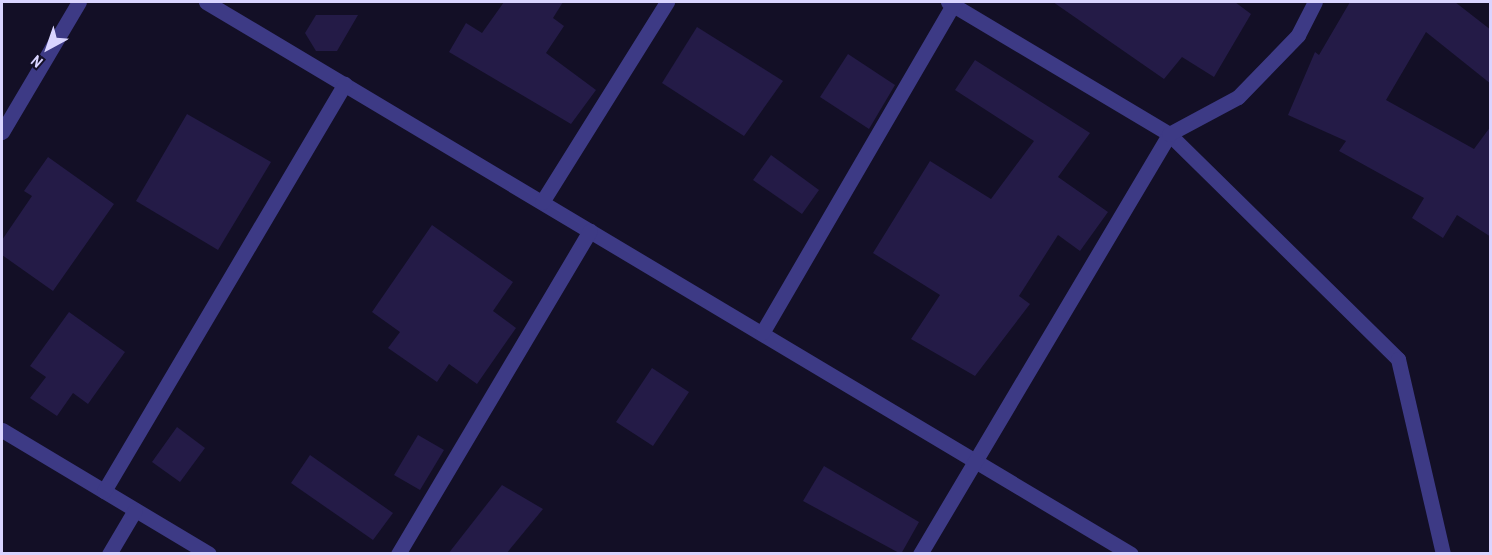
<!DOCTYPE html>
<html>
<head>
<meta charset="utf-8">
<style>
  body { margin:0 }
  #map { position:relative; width:1492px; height:555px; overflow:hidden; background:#130f26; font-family:"Archivo Narrow",sans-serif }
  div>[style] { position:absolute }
  .building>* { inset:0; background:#241b47 }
  .minor>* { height:15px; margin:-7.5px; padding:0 7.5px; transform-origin:7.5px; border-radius:7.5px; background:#3d3a85 }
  span { translate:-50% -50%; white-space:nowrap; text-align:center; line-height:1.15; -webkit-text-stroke:4.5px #130f26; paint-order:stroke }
  .frame { position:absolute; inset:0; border:3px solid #d9d4ff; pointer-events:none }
  .north { position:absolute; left:18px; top:18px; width:60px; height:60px; -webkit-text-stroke:4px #130f26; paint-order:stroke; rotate:220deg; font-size:16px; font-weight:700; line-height:24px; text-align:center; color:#d9d4ff }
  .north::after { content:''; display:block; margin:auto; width:21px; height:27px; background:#d9d4ff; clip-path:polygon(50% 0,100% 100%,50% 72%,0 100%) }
</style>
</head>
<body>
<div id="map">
  <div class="building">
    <div style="clip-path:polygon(504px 2px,563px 2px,553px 18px,564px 26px,546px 53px,596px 90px,571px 124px,449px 52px,466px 23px,482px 33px)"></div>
    <div style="clip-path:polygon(1053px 2px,1235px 2px,1251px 14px,1214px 77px,1182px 57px,1164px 79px)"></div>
    <div style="clip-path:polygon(1350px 2px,1455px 2px,1491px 30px,1491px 84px,1426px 32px,1386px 100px,1474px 149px,1491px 126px,1491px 237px,1457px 215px,1443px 238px,1412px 218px,1424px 198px,1339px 151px,1346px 141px,1288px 115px,1315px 52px,1319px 55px)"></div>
    <div style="clip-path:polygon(316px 15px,358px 15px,337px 51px,316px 51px,305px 33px)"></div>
    <div style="clip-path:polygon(697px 27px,783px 81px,744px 136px,662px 83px)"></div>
    <div style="clip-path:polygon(848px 54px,895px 85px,869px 129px,820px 97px)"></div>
    <div style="clip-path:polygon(975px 60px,1090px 133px,1058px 177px,1108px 212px,1080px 251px,1058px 235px,1019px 296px,1030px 304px,975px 376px,911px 339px,940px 295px,873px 253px,930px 161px,991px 199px,1034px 141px,955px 90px)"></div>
    <div style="clip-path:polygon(187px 114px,271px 162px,218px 250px,136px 201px)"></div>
    <div style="clip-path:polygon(771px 155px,819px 190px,802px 214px,753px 180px)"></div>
    <div style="clip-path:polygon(48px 157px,114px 204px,53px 291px,2px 255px,2px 240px,32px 196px,24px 191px)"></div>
    <div style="clip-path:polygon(432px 225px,513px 282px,493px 311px,516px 328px,477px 384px,449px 364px,437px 382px,388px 348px,400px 332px,372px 312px)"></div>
    <div style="clip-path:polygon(69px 312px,125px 352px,88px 404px,73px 393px,57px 416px,30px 398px,46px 377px,30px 366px)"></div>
    <div style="clip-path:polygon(652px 368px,689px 392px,653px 446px,616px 422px)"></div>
    <div style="clip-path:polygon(177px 427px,205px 448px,180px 482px,152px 462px)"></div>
    <div style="clip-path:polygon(418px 435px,444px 450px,420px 490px,394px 475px)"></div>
    <div style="clip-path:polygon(310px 455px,393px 513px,373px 540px,291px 483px)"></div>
    <div style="clip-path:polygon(824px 466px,919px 522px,901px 554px,803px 501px)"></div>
    <div style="clip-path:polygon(502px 485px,543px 509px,506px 554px,448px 554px)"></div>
  </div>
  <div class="minor">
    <div style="left:206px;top:2px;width:1077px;rotate:30.83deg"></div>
    <div style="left:948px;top:2px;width:257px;rotate:30.8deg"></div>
    <div style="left:1169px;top:134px;width:321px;rotate:44.5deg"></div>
    <div style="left:1398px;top:359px;width:200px;rotate:77deg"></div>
    <div style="left:2px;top:132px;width:151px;rotate:-59.4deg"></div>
    <div style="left:542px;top:202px;width:236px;rotate:-58deg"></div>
    <div style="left:762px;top:333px;width:383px;rotate:-59.8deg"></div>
    <div style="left:2px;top:430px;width:241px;rotate:30.9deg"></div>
    <div style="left:104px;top:491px;width:473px;rotate:-59.4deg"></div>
    <div style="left:109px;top:554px;width:51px;rotate:-59.4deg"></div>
    <div style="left:398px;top:554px;width:376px;rotate:-59.3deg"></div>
    <div style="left:920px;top:554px;width:488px;rotate:-59.3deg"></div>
    <div style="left:1169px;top:134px;width:78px;rotate:-28.2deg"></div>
    <div style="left:1238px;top:97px;width:86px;rotate:-45.9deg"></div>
    <div style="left:1298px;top:35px;width:37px;rotate:-63deg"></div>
  </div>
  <div class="frame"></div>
  <div class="north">N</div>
</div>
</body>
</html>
